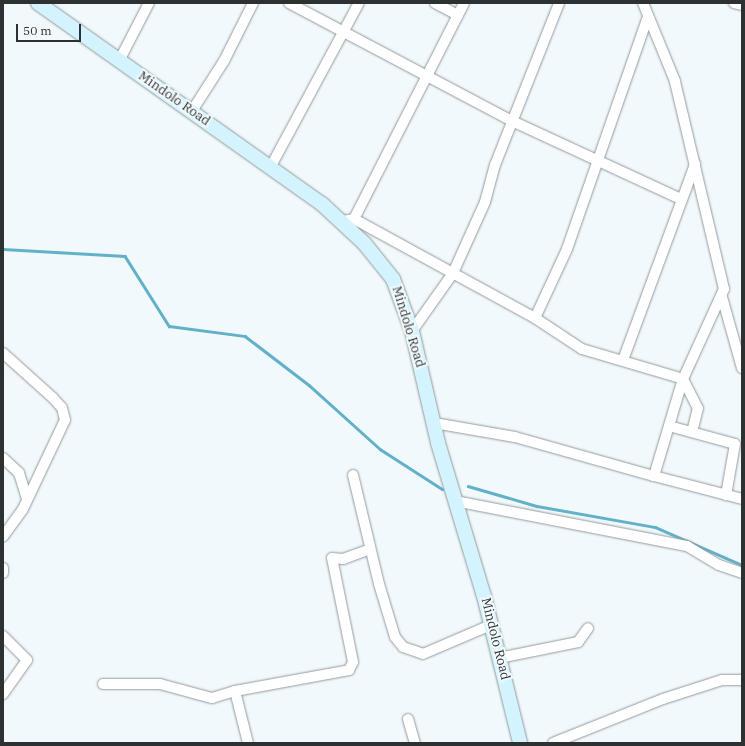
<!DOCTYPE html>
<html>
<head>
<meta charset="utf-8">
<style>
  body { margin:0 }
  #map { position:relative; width:745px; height:746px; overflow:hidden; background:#f2f9fc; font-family:"IBM Plex Serif",serif }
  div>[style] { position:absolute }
  .stream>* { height:2.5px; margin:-1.25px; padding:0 1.25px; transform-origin:1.25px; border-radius:1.25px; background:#62b1c9 }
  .roads { filter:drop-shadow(0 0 1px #939a9c) drop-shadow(0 0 1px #939a9c) }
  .street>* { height:10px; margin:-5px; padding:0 5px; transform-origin:5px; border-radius:5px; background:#fff }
  .secondary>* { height:14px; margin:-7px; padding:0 7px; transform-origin:7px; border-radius:7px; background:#d3f4fe }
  span { translate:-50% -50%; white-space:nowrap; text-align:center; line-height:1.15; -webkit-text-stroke:4px #f2f9fc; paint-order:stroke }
  .street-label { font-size:13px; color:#2e3132 }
  .frame { position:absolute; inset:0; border:4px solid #2e3132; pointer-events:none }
  .scale { position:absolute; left:16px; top:24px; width:65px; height:18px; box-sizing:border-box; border:2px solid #2e3132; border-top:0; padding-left:5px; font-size:12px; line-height:14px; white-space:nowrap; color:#2e3132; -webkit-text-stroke:3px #f2f9fc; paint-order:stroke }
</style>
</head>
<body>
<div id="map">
  <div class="stream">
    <div style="left:3px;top:249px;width:122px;rotate:3.3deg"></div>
    <div style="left:125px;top:256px;width:83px;rotate:57.8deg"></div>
    <div style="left:169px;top:326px;width:77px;rotate:7.5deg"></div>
    <div style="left:245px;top:336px;width:81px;rotate:37.4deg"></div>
    <div style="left:309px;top:385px;width:96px;rotate:42deg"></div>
    <div style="left:380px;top:449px;width:74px;rotate:32.8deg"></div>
    <div style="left:468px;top:486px;width:72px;rotate:16.2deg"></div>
    <div style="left:537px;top:506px;width:120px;rotate:10.1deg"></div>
    <div style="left:655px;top:527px;width:95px;rotate:23.6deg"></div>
  </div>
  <div class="roads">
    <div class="street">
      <div style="left:289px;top:3px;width:252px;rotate:27.9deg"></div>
      <div style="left:512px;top:121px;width:186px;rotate:24.8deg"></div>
      <div style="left:435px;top:3px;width:26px;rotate:28deg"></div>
      <div style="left:734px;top:3px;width:8px;rotate:14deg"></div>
      <div style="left:119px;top:61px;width:65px;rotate:-62.7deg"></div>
      <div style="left:192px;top:111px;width:59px;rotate:-57.4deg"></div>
      <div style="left:224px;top:61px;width:65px;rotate:-63.4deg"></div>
      <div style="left:270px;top:168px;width:187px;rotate:-61.7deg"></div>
      <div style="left:354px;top:219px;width:242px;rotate:-63deg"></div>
      <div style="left:342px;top:221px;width:12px;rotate:-9deg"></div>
      <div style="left:354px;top:219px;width:206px;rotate:28.7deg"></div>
      <div style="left:535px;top:318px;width:56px;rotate:33.4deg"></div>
      <div style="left:582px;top:349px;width:105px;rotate:16.5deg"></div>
      <div style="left:683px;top:379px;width:33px;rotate:63deg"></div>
      <div style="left:698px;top:408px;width:25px;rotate:104deg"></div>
      <div style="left:722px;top:297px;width:74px;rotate:74.3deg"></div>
      <div style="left:535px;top:318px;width:76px;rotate:-65.1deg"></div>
      <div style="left:567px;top:249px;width:244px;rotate:-70.8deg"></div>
      <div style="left:412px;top:331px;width:71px;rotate:-54.7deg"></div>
      <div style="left:453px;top:273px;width:78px;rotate:-65.7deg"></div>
      <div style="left:485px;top:202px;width:38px;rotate:-75deg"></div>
      <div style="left:495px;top:165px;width:174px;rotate:-68.4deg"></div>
      <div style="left:3px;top:353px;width:67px;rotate:42deg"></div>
      <div style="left:53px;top:398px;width:13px;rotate:48deg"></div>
      <div style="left:62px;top:408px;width:12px;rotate:76deg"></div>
      <div style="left:65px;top:420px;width:98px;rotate:115.3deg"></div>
      <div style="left:23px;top:509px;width:34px;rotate:126deg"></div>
      <div style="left:623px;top:360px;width:209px;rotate:-69.8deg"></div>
      <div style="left:434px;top:423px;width:82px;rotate:9.8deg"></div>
      <div style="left:515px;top:437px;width:144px;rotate:15.7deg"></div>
      <div style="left:654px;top:476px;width:101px;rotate:-73.4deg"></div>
      <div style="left:683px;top:379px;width:99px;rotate:-65.5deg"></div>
      <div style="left:724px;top:289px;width:214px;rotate:-103.3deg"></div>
      <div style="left:675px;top:81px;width:84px;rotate:-112.3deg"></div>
      <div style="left:669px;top:426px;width:68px;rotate:15.3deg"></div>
      <div style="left:735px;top:444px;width:52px;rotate:100deg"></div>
      <div style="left:3px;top:458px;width:22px;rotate:43deg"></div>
      <div style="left:19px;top:473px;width:27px;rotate:73deg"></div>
      <div style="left:353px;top:475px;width:112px;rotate:76.6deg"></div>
      <div style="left:379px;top:584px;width:55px;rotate:73.2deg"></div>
      <div style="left:395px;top:637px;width:13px;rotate:51deg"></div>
      <div style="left:403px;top:647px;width:21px;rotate:19deg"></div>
      <div style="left:423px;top:654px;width:74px;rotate:-23.1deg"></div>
      <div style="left:654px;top:476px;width:91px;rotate:14.6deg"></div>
      <div style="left:455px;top:501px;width:236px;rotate:11deg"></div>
      <div style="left:687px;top:546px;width:37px;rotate:31deg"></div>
      <div style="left:719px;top:565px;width:24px;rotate:19deg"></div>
      <div style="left:3px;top:568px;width:5px;rotate:90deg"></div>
      <div style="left:3px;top:636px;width:34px;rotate:45deg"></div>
      <div style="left:27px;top:660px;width:42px;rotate:125.2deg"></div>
      <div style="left:499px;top:658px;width:81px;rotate:-11.4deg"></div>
      <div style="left:578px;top:642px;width:17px;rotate:-54deg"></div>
      <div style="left:103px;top:684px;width:57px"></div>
      <div style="left:160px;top:684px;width:54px;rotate:15.1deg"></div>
      <div style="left:212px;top:698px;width:24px;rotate:-17deg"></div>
      <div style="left:235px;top:691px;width:54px;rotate:76deg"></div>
      <div style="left:235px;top:691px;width:116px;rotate:-10.4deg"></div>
      <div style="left:349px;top:670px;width:9px;rotate:-63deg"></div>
      <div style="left:353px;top:662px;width:106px;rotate:-101.4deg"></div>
      <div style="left:332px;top:558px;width:11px;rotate:5deg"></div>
      <div style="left:343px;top:559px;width:29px;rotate:-20deg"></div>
      <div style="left:408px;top:719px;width:25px;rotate:74deg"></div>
      <div style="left:553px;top:743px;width:118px;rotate:-21.8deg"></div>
      <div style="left:663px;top:699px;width:62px;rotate:-17.9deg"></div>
      <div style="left:722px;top:680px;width:20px"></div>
    </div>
    <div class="secondary">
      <div style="left:38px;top:3px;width:348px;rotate:35.3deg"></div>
      <div style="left:322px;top:204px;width:57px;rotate:42.9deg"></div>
      <div style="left:364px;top:243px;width:46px;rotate:51.1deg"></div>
      <div style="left:393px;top:279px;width:55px;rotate:69.9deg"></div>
      <div style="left:412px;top:331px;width:115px;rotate:76.9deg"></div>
      <div style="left:438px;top:443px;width:160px;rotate:73.3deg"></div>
      <div style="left:484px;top:596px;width:151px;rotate:76.2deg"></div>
    </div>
  </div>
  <div class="street-label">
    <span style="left:174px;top:99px;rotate:35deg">Mindolo Road</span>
    <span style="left:408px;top:327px;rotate:73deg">Mindolo Road</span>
    <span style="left:495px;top:639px;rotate:76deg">Mindolo Road</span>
  </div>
  <div class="frame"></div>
  <div class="scale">50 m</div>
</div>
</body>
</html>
